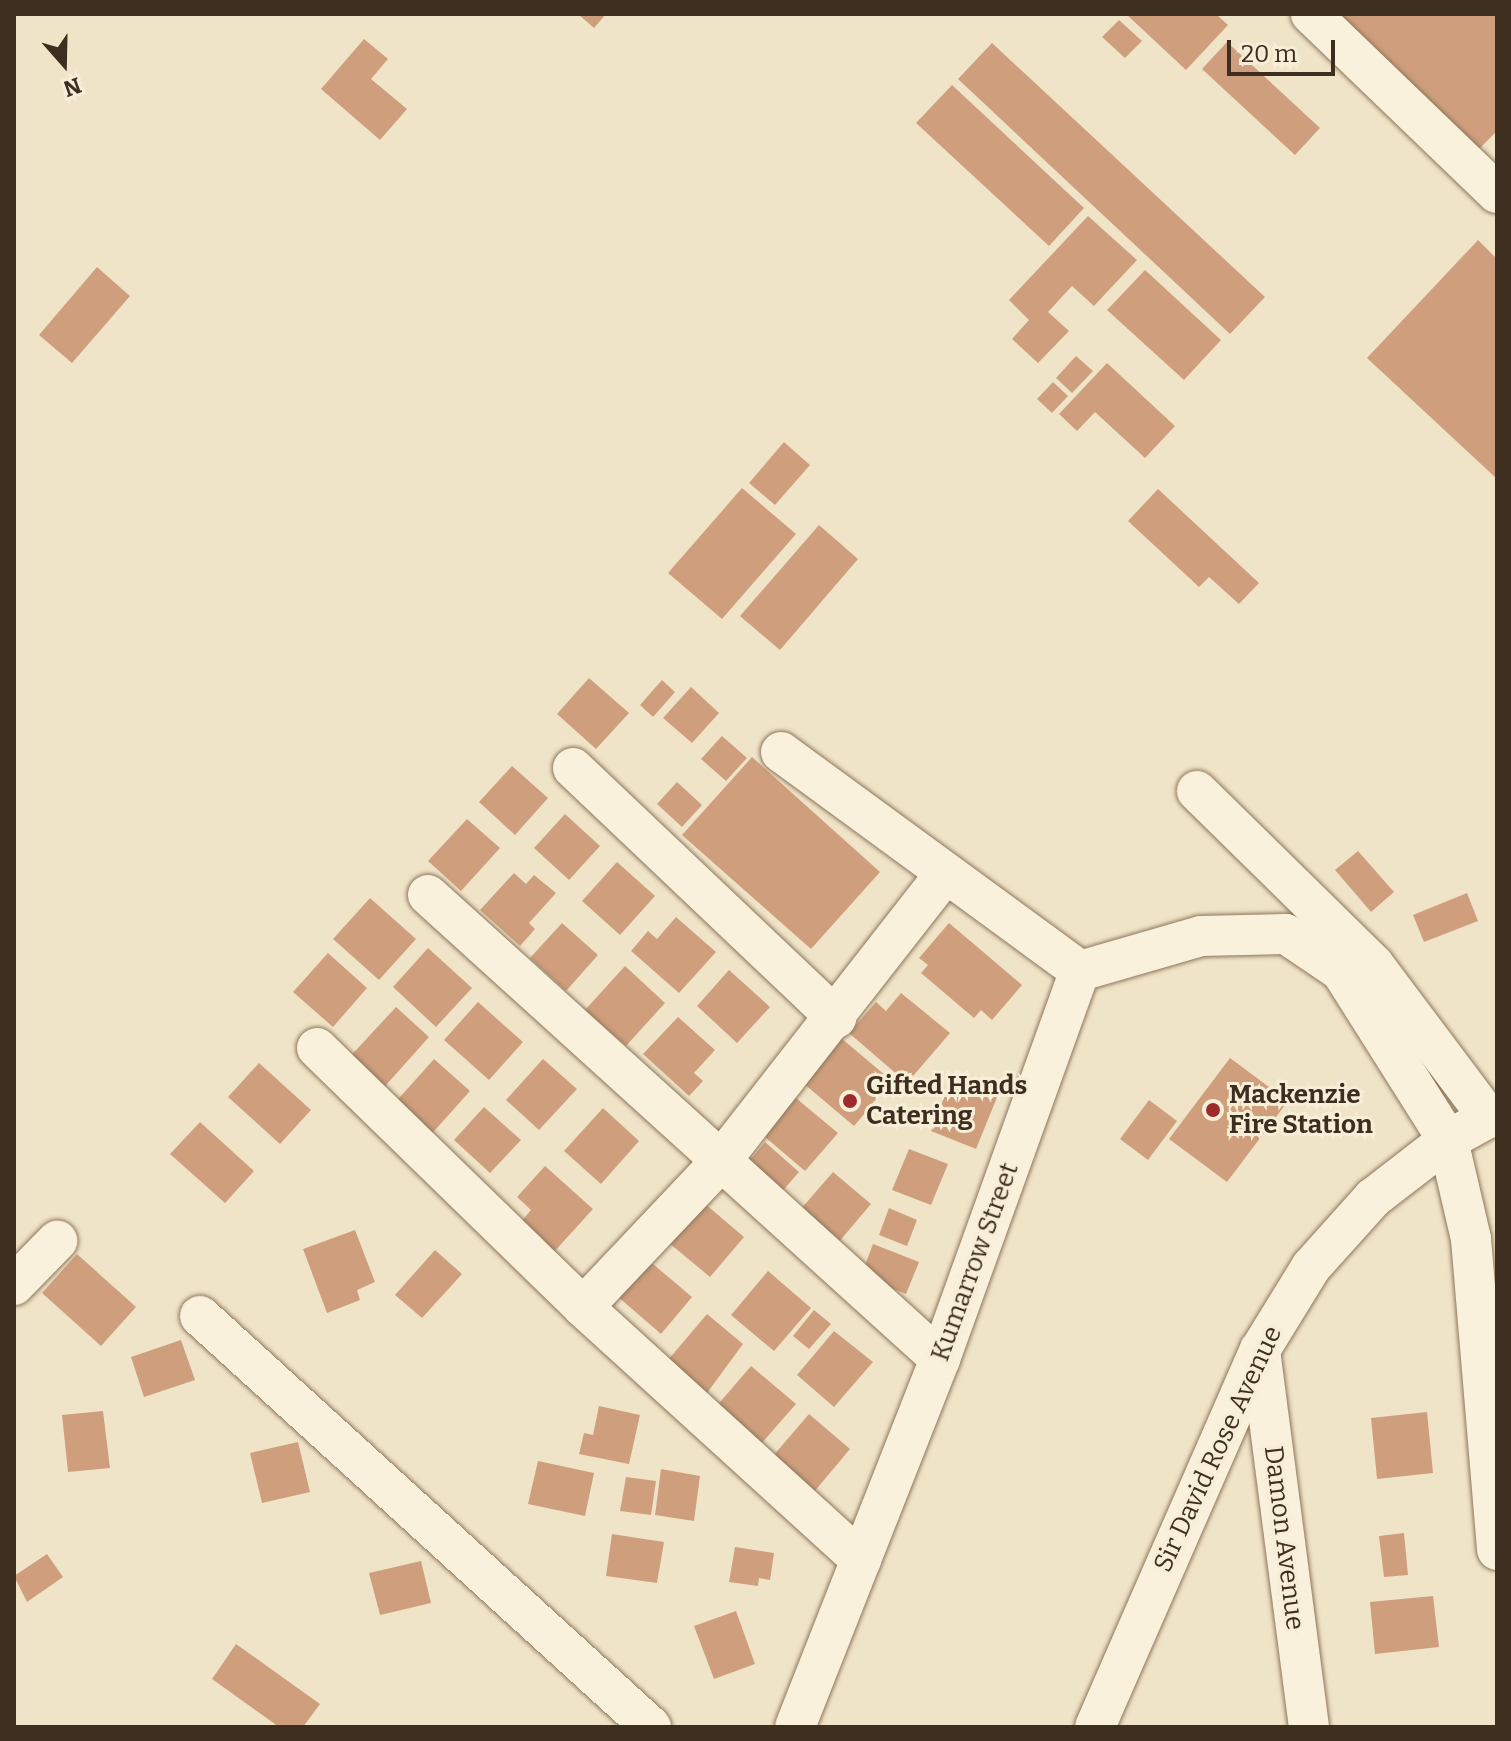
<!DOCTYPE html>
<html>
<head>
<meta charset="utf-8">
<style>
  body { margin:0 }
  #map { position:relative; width:1511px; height:1741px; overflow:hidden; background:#f0e4c8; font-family:Bitter,serif }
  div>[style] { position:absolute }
  .building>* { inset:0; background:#cf9f7d }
  .roads { filter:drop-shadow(0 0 2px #8d765c) drop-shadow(0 0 2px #8d765c) }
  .minor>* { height:40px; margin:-20px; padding:0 20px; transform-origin:20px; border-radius:20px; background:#faf1dc }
  .dots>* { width:22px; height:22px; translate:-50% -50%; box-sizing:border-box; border:4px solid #f7eed8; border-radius:50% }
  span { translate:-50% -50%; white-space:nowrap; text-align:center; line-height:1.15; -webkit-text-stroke:6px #f7eed8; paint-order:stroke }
  .poi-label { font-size:26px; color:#3d2e20; font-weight:700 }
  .left { translate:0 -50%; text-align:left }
  .street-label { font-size:26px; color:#3d2e20 }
  .frame { position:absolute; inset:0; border:16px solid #3d2e20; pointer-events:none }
  .north { position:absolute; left:24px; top:24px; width:80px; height:80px; -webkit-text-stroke:6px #f7eed8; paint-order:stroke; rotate:160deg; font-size:22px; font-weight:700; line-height:32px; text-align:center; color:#3d2e20 }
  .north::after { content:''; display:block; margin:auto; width:28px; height:36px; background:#3d2e20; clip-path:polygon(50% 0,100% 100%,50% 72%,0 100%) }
  .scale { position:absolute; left:1227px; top:40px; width:108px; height:36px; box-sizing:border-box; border:4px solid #3d2e20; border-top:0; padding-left:10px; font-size:24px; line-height:28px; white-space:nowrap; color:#3d2e20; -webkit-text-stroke:6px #f7eed8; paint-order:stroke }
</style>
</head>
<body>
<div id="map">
  <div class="building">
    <div style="clip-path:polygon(578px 14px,606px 14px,594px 28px)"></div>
    <div style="clip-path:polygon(1126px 14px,1216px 14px,1228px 25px,1186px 70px)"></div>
    <div style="clip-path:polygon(1334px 14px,1497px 14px,1497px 131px,1479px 149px)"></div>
    <div style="clip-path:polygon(1119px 20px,1142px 41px,1125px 58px,1102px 37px)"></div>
    <div style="clip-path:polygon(364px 39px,388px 59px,371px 79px,407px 109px,380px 140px,321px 89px)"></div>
    <div style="clip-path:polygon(1227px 42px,1320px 128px,1295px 155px,1202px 69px)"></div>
    <div style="clip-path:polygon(992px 43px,1265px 297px,1230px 334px,958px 79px)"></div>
    <div style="clip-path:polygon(952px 85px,1084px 208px,1049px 246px,916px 123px)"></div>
    <div style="clip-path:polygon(1088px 216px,1137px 260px,1094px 306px,1072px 286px,1048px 312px,1069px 331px,1038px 363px,1012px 339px,1029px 320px,1009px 300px)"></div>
    <div style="clip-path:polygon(1478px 240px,1497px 259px,1497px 479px,1367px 358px)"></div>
    <div style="clip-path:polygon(97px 267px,130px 296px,72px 363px,39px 335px)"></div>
    <div style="clip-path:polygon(1145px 270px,1221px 340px,1184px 380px,1107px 310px)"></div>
    <div style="clip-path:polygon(1076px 356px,1093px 371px,1072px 393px,1056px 378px)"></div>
    <div style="clip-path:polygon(1107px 363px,1175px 426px,1145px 458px,1095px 412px,1077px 431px,1059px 414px)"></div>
    <div style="clip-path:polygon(1053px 382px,1068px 396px,1052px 413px,1037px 399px)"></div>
    <div style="clip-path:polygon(784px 442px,810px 465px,775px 505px,749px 483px)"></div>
    <div style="clip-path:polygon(742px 488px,796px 534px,722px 619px,668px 573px)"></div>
    <div style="clip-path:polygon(1158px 489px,1259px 583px,1239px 604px,1209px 577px,1199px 587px,1128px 521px)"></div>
    <div style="clip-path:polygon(819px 525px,858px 559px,780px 650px,740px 616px)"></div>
    <div style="clip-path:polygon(589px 678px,629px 713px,596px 749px,557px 714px)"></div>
    <div style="clip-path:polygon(662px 680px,675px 692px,653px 717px,640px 705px)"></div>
    <div style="clip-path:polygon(691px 687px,719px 713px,692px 743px,663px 718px)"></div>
    <div style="clip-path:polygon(722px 736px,747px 758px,726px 781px,701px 759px)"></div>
    <div style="clip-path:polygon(752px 757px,880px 872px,811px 949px,682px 835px)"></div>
    <div style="clip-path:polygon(512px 766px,548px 798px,515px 835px,479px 802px)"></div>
    <div style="clip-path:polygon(677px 782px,702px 805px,682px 827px,657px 804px)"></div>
    <div style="clip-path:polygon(565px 814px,600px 846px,569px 880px,534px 848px)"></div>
    <div style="clip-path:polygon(467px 819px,500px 848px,461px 891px,428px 861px)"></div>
    <div style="clip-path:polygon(1358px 851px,1394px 892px,1371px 912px,1335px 870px)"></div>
    <div style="clip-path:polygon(617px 862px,655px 896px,620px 935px,582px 901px)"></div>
    <div style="clip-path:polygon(514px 873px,526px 884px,534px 875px,556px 893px,529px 923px,535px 929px,520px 946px,480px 910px)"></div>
    <div style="clip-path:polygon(1467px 893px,1478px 921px,1424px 942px,1413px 915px)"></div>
    <div style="clip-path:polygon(370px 898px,416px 939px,379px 980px,333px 939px)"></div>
    <div style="clip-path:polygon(676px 917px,716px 952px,679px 993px,631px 951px,648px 931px,657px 939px)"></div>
    <div style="clip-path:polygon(562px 923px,598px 955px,566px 991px,530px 958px)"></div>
    <div style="clip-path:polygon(949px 923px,1022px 985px,992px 1020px,981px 1010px,974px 1018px,921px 973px,928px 965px,919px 958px)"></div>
    <div style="clip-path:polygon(428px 948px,472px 988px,436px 1027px,393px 987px)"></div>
    <div style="clip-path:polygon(328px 953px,367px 988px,333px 1027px,293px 992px)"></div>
    <div style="clip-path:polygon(625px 966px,665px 1003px,626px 1046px,585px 1010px)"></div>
    <div style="clip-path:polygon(729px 970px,770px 1007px,737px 1043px,697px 1006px)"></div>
    <div style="clip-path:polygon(901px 993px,950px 1033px,907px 1083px,849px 1033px,876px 1002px,886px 1011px)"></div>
    <div style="clip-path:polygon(478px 1002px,523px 1042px,489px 1080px,444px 1040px)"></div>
    <div style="clip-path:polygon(396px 1007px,429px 1037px,379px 1093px,345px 1062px)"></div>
    <div style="clip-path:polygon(678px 1017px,715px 1050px,694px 1073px,703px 1081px,689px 1096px,643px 1054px)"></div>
    <div style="clip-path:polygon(841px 1038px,892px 1081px,854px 1126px,803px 1083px)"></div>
    <div style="clip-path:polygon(1230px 1058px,1288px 1101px,1227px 1182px,1169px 1139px)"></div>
    <div style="clip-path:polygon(434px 1059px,470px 1091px,428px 1138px,392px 1106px)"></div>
    <div style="clip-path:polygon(543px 1059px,577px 1089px,539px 1130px,506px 1100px)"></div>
    <div style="clip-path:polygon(259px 1063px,311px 1110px,280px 1144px,228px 1097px)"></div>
    <div style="clip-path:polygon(954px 1072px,1000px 1090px,976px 1149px,931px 1131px)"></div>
    <div style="clip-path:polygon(791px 1094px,838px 1133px,805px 1171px,758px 1131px)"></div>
    <div style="clip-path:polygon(1149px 1100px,1177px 1121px,1148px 1160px,1120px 1139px)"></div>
    <div style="clip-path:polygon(484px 1107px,521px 1140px,490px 1173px,454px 1140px)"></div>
    <div style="clip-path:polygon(603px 1108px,639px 1141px,601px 1184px,564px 1151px)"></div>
    <div style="clip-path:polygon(200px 1122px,254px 1171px,225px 1203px,170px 1154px)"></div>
    <div style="clip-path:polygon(765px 1142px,799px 1172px,779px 1195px,745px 1166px)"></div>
    <div style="clip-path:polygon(909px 1149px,948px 1164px,931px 1205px,892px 1190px)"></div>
    <div style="clip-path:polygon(545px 1166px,593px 1209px,553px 1253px,520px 1223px,531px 1210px,517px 1197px)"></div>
    <div style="clip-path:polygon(833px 1172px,871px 1204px,838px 1243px,800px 1210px)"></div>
    <div style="clip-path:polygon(704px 1203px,744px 1237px,710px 1277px,669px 1243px)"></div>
    <div style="clip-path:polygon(889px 1208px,917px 1220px,907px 1246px,879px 1235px)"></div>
    <div style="clip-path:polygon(355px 1230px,375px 1282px,357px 1290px,360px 1300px,327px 1313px,303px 1249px)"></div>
    <div style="clip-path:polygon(873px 1244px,919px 1262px,906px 1294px,861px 1276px)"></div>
    <div style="clip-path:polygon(435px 1250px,462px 1274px,422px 1318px,395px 1295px)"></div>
    <div style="clip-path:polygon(640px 1253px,692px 1297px,661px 1334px,609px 1289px)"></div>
    <div style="clip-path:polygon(77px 1254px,136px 1307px,101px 1346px,42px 1293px)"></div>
    <div style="clip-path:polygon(768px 1271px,811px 1308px,774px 1351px,731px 1315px)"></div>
    <div style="clip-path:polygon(814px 1310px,831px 1324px,809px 1349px,793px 1336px)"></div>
    <div style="clip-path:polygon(707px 1314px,743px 1344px,707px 1393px,668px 1360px)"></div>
    <div style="clip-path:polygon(834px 1331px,873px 1362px,834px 1407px,797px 1375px)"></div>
    <div style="clip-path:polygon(181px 1340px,195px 1380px,144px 1397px,131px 1357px)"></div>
    <div style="clip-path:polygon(751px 1366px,796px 1404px,754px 1452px,709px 1415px)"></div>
    <div style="clip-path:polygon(599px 1406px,640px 1415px,629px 1464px,579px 1454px,584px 1433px,593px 1435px)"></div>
    <div style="clip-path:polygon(103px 1411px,110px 1468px,68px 1472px,62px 1415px)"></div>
    <div style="clip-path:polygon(1427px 1412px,1433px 1473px,1377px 1479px,1371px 1418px)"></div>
    <div style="clip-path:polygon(809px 1414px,850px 1449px,809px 1498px,767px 1463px)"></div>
    <div style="clip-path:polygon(298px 1442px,310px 1492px,262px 1503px,250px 1453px)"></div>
    <div style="clip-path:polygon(538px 1461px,594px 1473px,585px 1516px,528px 1504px)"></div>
    <div style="clip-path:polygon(661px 1469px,700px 1476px,694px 1521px,655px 1515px)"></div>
    <div style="clip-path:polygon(626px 1477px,656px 1481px,651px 1515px,620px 1511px)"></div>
    <div style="clip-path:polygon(1404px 1533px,1408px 1575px,1384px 1577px,1379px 1536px)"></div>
    <div style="clip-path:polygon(612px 1534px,664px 1542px,657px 1583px,606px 1576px)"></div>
    <div style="clip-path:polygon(735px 1547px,774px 1553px,770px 1580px,759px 1578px,758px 1586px,729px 1582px)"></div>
    <div style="clip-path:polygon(47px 1554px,63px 1577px,27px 1602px,14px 1576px)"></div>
    <div style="clip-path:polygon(421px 1561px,431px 1603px,380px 1615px,369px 1573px)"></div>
    <div style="clip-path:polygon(1433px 1596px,1439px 1647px,1375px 1654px,1370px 1602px)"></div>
    <div style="clip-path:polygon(736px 1611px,755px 1664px,714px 1679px,694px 1626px)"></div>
    <div style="clip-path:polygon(236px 1644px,320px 1704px,303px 1727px,279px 1727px,212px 1679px)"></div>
  </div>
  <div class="roads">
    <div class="minor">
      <div style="left:1311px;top:14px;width:258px;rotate:43.9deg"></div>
      <div style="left:781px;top:752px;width:371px;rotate:36.2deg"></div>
      <div style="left:573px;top:768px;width:363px;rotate:43.5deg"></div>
      <div style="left:1197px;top:791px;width:248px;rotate:44.5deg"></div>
      <div style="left:1374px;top:965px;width:191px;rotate:53.1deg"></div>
      <div style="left:428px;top:895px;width:691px;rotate:42.18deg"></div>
      <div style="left:317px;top:1048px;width:371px;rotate:44.2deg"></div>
      <div style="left:583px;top:1307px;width:376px;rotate:42.3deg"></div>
      <div style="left:14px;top:1285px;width:62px;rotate:-45.7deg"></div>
      <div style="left:583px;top:1307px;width:199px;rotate:-46.6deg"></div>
      <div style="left:720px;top:1162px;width:364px;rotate:-52deg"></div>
      <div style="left:200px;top:1316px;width:610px;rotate:42.34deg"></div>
      <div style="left:1260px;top:1350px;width:380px;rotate:82.6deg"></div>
      <div style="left:795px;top:1727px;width:396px;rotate:-68.5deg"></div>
      <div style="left:940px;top:1359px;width:412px;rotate:-70.2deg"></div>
      <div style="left:1080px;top:971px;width:126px;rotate:-16.1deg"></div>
      <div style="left:1201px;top:936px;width:85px;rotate:-1.3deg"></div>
      <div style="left:1286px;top:934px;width:66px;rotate:33.9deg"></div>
      <div style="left:1341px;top:971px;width:200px;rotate:57.7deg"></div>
      <div style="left:1448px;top:1140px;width:102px;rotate:76.9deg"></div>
      <div style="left:1471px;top:1239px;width:312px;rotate:85.2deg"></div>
      <div style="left:1095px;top:1727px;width:412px;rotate:-66.4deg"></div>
      <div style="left:1260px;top:1350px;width:97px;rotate:-58.4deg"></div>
      <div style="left:1311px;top:1267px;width:93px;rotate:-48.1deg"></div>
      <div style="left:1373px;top:1198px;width:95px;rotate:-37.7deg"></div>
      <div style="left:1448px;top:1140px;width:56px;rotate:-28.9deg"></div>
    </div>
  </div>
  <div class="dots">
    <div style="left:850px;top:1101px;background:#9e2a2b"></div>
    <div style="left:1213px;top:1110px;background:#9e2a2b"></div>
  </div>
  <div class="poi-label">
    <span class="left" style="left:866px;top:1101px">Gifted Hands<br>Catering</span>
    <span class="left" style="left:1229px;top:1110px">Mackenzie<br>Fire Station</span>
  </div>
  <div class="street-label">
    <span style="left:975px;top:1262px;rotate:-70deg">Kumarrow Street</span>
    <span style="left:1218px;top:1449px;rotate:-65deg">Sir David Rose Avenue</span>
    <span style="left:1284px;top:1538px;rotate:83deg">Damon Avenue</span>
  </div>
  <div class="frame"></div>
  <div class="north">N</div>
  <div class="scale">20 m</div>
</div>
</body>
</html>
